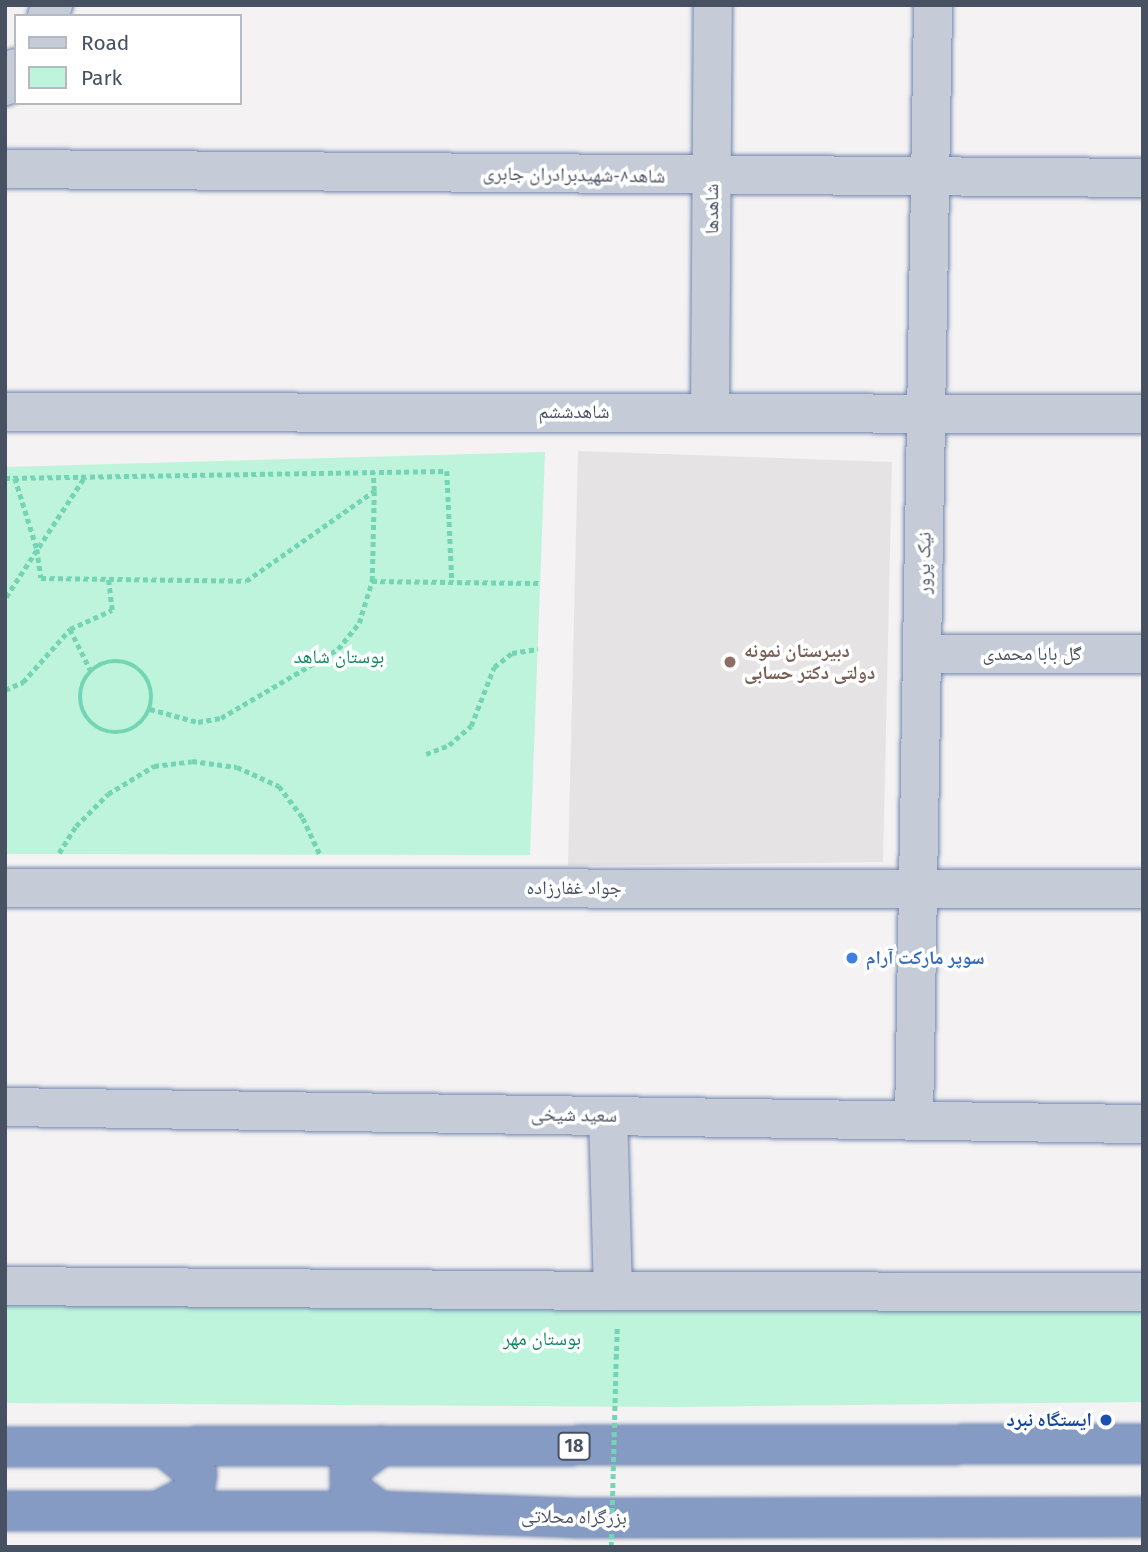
<!DOCTYPE html>
<html>
<head>
<meta charset="utf-8">
<style>
  body { margin:0 }
  #map { position:relative; width:1148px; height:1552px; overflow:hidden; background:#f4f2f2; font-family:"Fira Sans","Noto Naskh Arabic",sans-serif }
  div>[style] { position:absolute }
  .education>* { inset:0; background:#e5e3e4 }
  .green>* { inset:0; background:#bef4db }
  .path>* { height:4.5px; margin-top:-2.25px; transform-origin:0; background:repeating-linear-gradient(90deg,#73d5b3 0 5px,transparent 0 8.5px) }
  .path>.ring { margin:-2.25px; padding:0; box-sizing:content-box; background:none; border:4.5px solid #73d5b3; border-radius:50% }
  .roads { filter:drop-shadow(0 0 2px #7186b0) drop-shadow(0 0 2px #7186b0) }
  .minor>* { height:38px; margin:-19px; padding:0 19px; transform-origin:19px; border-radius:19px; background:#c5ccd7 }
  .highway>* { height:38px; margin:-19px; padding:0 19px; transform-origin:19px; border-radius:19px; background:#869bc4 }
  .path-bridge>* { height:4.5px; margin-top:-2.25px; transform-origin:0; background:repeating-linear-gradient(90deg,#73d5b3 0 5px,transparent 0 8.5px) }
  .dots>* { width:19px; height:19px; translate:-50% -50%; box-sizing:border-box; border:4px solid #fff; border-radius:50% }
  span { translate:-50% -50%; white-space:nowrap; text-align:center; line-height:1.15; -webkit-text-stroke:7px #fff; paint-order:stroke }
  .shield-label span { padding:2px 5px; background:#fff; border:2px solid; border-radius:5px; -webkit-text-stroke-width:0 }
  .shield-label { font-size:18px; color:#485161; font-weight:700 }
  .street-label { font-size:19px; color:#485161 }
  .education-label { font-size:19px; color:#785e54; font-weight:700 }
  .left { translate:0 -50%; text-align:left }
  .park-label { font-size:19px; color:#0f865c }
  .shop-label { font-size:19px; color:#366cbe; font-weight:700 }
  .transit-label { font-size:19px; color:#164399; font-weight:700 }
  .right { translate:-100% -50%; text-align:right }
  .frame { position:absolute; inset:0; border:7px solid #485161; pointer-events:none }
  .legend { position:absolute; left:14px; top:14px; width:228px; height:91px; box-sizing:border-box; background:#fff; border:2px solid #b6b9c0; margin:0; padding:9px 12px; list-style:none; font-size:21px; color:#485161 }
  .legend li { display:flex; align-items:center; gap:14px; height:35px }
  .legend b { width:35px; border:2px solid #b6b9c0 }
</style>
</head>
<body>
<div id="map">
  <div class="education">
    <div style="clip-path:polygon(578px 451px,892px 462px,883px 862px,568px 866px)"></div>
  </div>
  <div class="green">
    <div style="clip-path:polygon(545px 452px,530px 855px,5px 854px,5px 467px)"></div>
    <div style="clip-path:polygon(5px 1268px,1143px 1274px,1143px 1402px,676px 1407px,5px 1403px)"></div>
  </div>
  <div class="path">
    <div style="left:5px;top:478px;width:442px;rotate:-0.9deg"></div>
    <div style="left:447px;top:471px;width:111px;rotate:87.4deg"></div>
    <div style="left:15px;top:478px;width:74px;rotate:72.8deg"></div>
    <div style="left:37px;top:549px;width:29px;rotate:82deg"></div>
    <div style="left:41px;top:578px;width:205px;rotate:0.8deg"></div>
    <div style="left:246px;top:581px;width:156px;rotate:-35.1deg"></div>
    <div style="left:374px;top:491px;width:19px;rotate:-93deg"></div>
    <div style="left:372px;top:581px;width:168px;rotate:0.7deg"></div>
    <div style="left:6px;top:597px;width:142px;rotate:-56.8deg"></div>
    <div style="left:70px;top:629px;width:47px;rotate:63.4deg"></div>
    <div class="ring" style="left:80px;top:661px;width:67.5px;height:67.5px"></div>
    <div style="left:5px;top:690px;width:20px;rotate:-24deg"></div>
    <div style="left:23px;top:682px;width:71px;rotate:-48.4deg"></div>
    <div style="left:70px;top:629px;width:46px;rotate:-24.3deg"></div>
    <div style="left:112px;top:610px;width:31px;rotate:-97deg"></div>
    <div style="left:150px;top:709px;width:50px;rotate:15.2deg"></div>
    <div style="left:198px;top:722px;width:23px;rotate:-10deg"></div>
    <div style="left:221px;top:718px;width:136px;rotate:-30.5deg"></div>
    <div style="left:338px;top:649px;width:33px;rotate:-51deg"></div>
    <div style="left:359px;top:623px;width:44px;rotate:-72.8deg"></div>
    <div style="left:372px;top:581px;width:90px;rotate:-88.7deg"></div>
    <div style="left:426px;top:754px;width:25px;rotate:-21deg"></div>
    <div style="left:449px;top:745px;width:29px;rotate:-41deg"></div>
    <div style="left:471px;top:726px;width:63px;rotate:-68.7deg"></div>
    <div style="left:494px;top:667px;width:23px;rotate:-38deg"></div>
    <div style="left:512px;top:653px;width:26px;rotate:-9deg"></div>
    <div style="left:59px;top:853px;width:32px;rotate:-58deg"></div>
    <div style="left:76px;top:826px;width:45px;rotate:-45deg"></div>
    <div style="left:108px;top:794px;width:54px;rotate:-31.3deg"></div>
    <div style="left:154px;top:766px;width:38px;rotate:-7deg"></div>
    <div style="left:192px;top:761px;width:45px;rotate:7.6deg"></div>
    <div style="left:237px;top:767px;width:46px;rotate:24.3deg"></div>
    <div style="left:279px;top:786px;width:40px;rotate:53deg"></div>
    <div style="left:303px;top:818px;width:40px;rotate:65deg"></div>
    <div style="left:616px;top:1359px;width:34px;rotate:-88deg"></div>
  </div>
  <div class="roads">
    <div class="minor">
      <div style="left:47px;top:16px;width:13px;rotate:-61deg"></div>
      <div style="left:5px;top:86px;width:21px;rotate:-59deg"></div>
      <div style="left:5px;top:169px;width:1138px;rotate:0.45deg"></div>
      <div style="left:5px;top:412px;width:1138px;rotate:0.1deg"></div>
      <div style="left:710px;top:412px;width:407px;rotate:-89.6deg"></div>
      <div style="left:922px;top:654px;width:221px"></div>
      <div style="left:5px;top:888px;width:1138px;rotate:0.05deg"></div>
      <div style="left:5px;top:1107px;width:1138px;rotate:0.86deg"></div>
      <div style="left:914px;top:1120px;width:1115px;rotate:-89.02deg"></div>
      <div style="left:5px;top:1286px;width:608px;rotate:0.47deg"></div>
      <div style="left:613px;top:1291px;width:175px;rotate:-91.6deg"></div>
      <div style="left:613px;top:1291px;width:530px;rotate:0.11deg"></div>
    </div>
    <div class="highway">
      <div style="left:5px;top:1447px;width:1138px;rotate:-0.15deg"></div>
      <div style="left:5px;top:1511px;width:374px"></div>
      <div style="left:379px;top:1511px;width:197px;rotate:2deg"></div>
      <div style="left:576px;top:1518px;width:567px;rotate:-0.1deg"></div>
      <div style="left:158px;top:1511px;width:40px;rotate:-26.6deg"></div>
      <div style="left:194px;top:1493px;width:19px;rotate:-81deg"></div>
      <div style="left:197px;top:1474px;width:42px;rotate:-139.8deg"></div>
      <div style="left:379px;top:1511px;width:36px;rotate:-143deg"></div>
      <div style="left:350px;top:1489px;width:20px;rotate:-90deg"></div>
      <div style="left:350px;top:1469px;width:39px;rotate:-37deg"></div>
    </div>
  </div>
  <div class="path-bridge">
    <div style="left:611px;top:1547px;width:188px;rotate:-88.5deg"></div>
  </div>
  <div class="dots">
    <div style="left:730px;top:662px;background:#8d6e63"></div>
    <div style="left:852px;top:958px;background:#3f7fe0"></div>
    <div style="left:1106px;top:1420px;background:#1a4fb4"></div>
  </div>
  <div class="shield-label">
    <span style="left:574px;top:1446px">18</span>
  </div>
  <div class="street-label">
    <span style="left:574px;top:175px;rotate:1deg">شاهد۸-شهیدبرادران جابری</span>
    <span style="left:712px;top:209px;rotate:-90deg">شاهدها</span>
    <span style="left:574px;top:412px">شاهدششم</span>
    <span style="left:924px;top:563px;rotate:-89deg">نیک پرور</span>
    <span style="left:1032px;top:654px">گل بابا محمدی</span>
    <span style="left:574px;top:888px">جواد غفارزاده</span>
    <span style="left:574px;top:1115px;rotate:1deg">سعید شیخی</span>
    <span style="left:574px;top:1517px;rotate:1deg">بزرگراه محلاتی</span>
  </div>
  <div class="education-label">
    <span class="left" style="left:744px;top:662px">دبیرستان نمونه<br>دولتی دکتر حسابی</span>
  </div>
  <div class="park-label">
    <span style="left:339px;top:657px">بوستان شاهد</span>
    <span style="left:542px;top:1339px">بوستان مهر</span>
  </div>
  <div class="shop-label">
    <span class="left" style="left:866px;top:958px">سوپر مارکت آرام</span>
  </div>
  <div class="transit-label">
    <span class="right" style="left:1092px;top:1420px">ایستگاه نبرد</span>
  </div>
  <div class="frame"></div>
  <ul class="legend">
  <li><b style="height:9px;background:#c5ccd7"></b>Road</li>
  <li><b style="height:19px;background:#bef4db"></b>Park</li>
  </ul>
</div>
</body>
</html>
